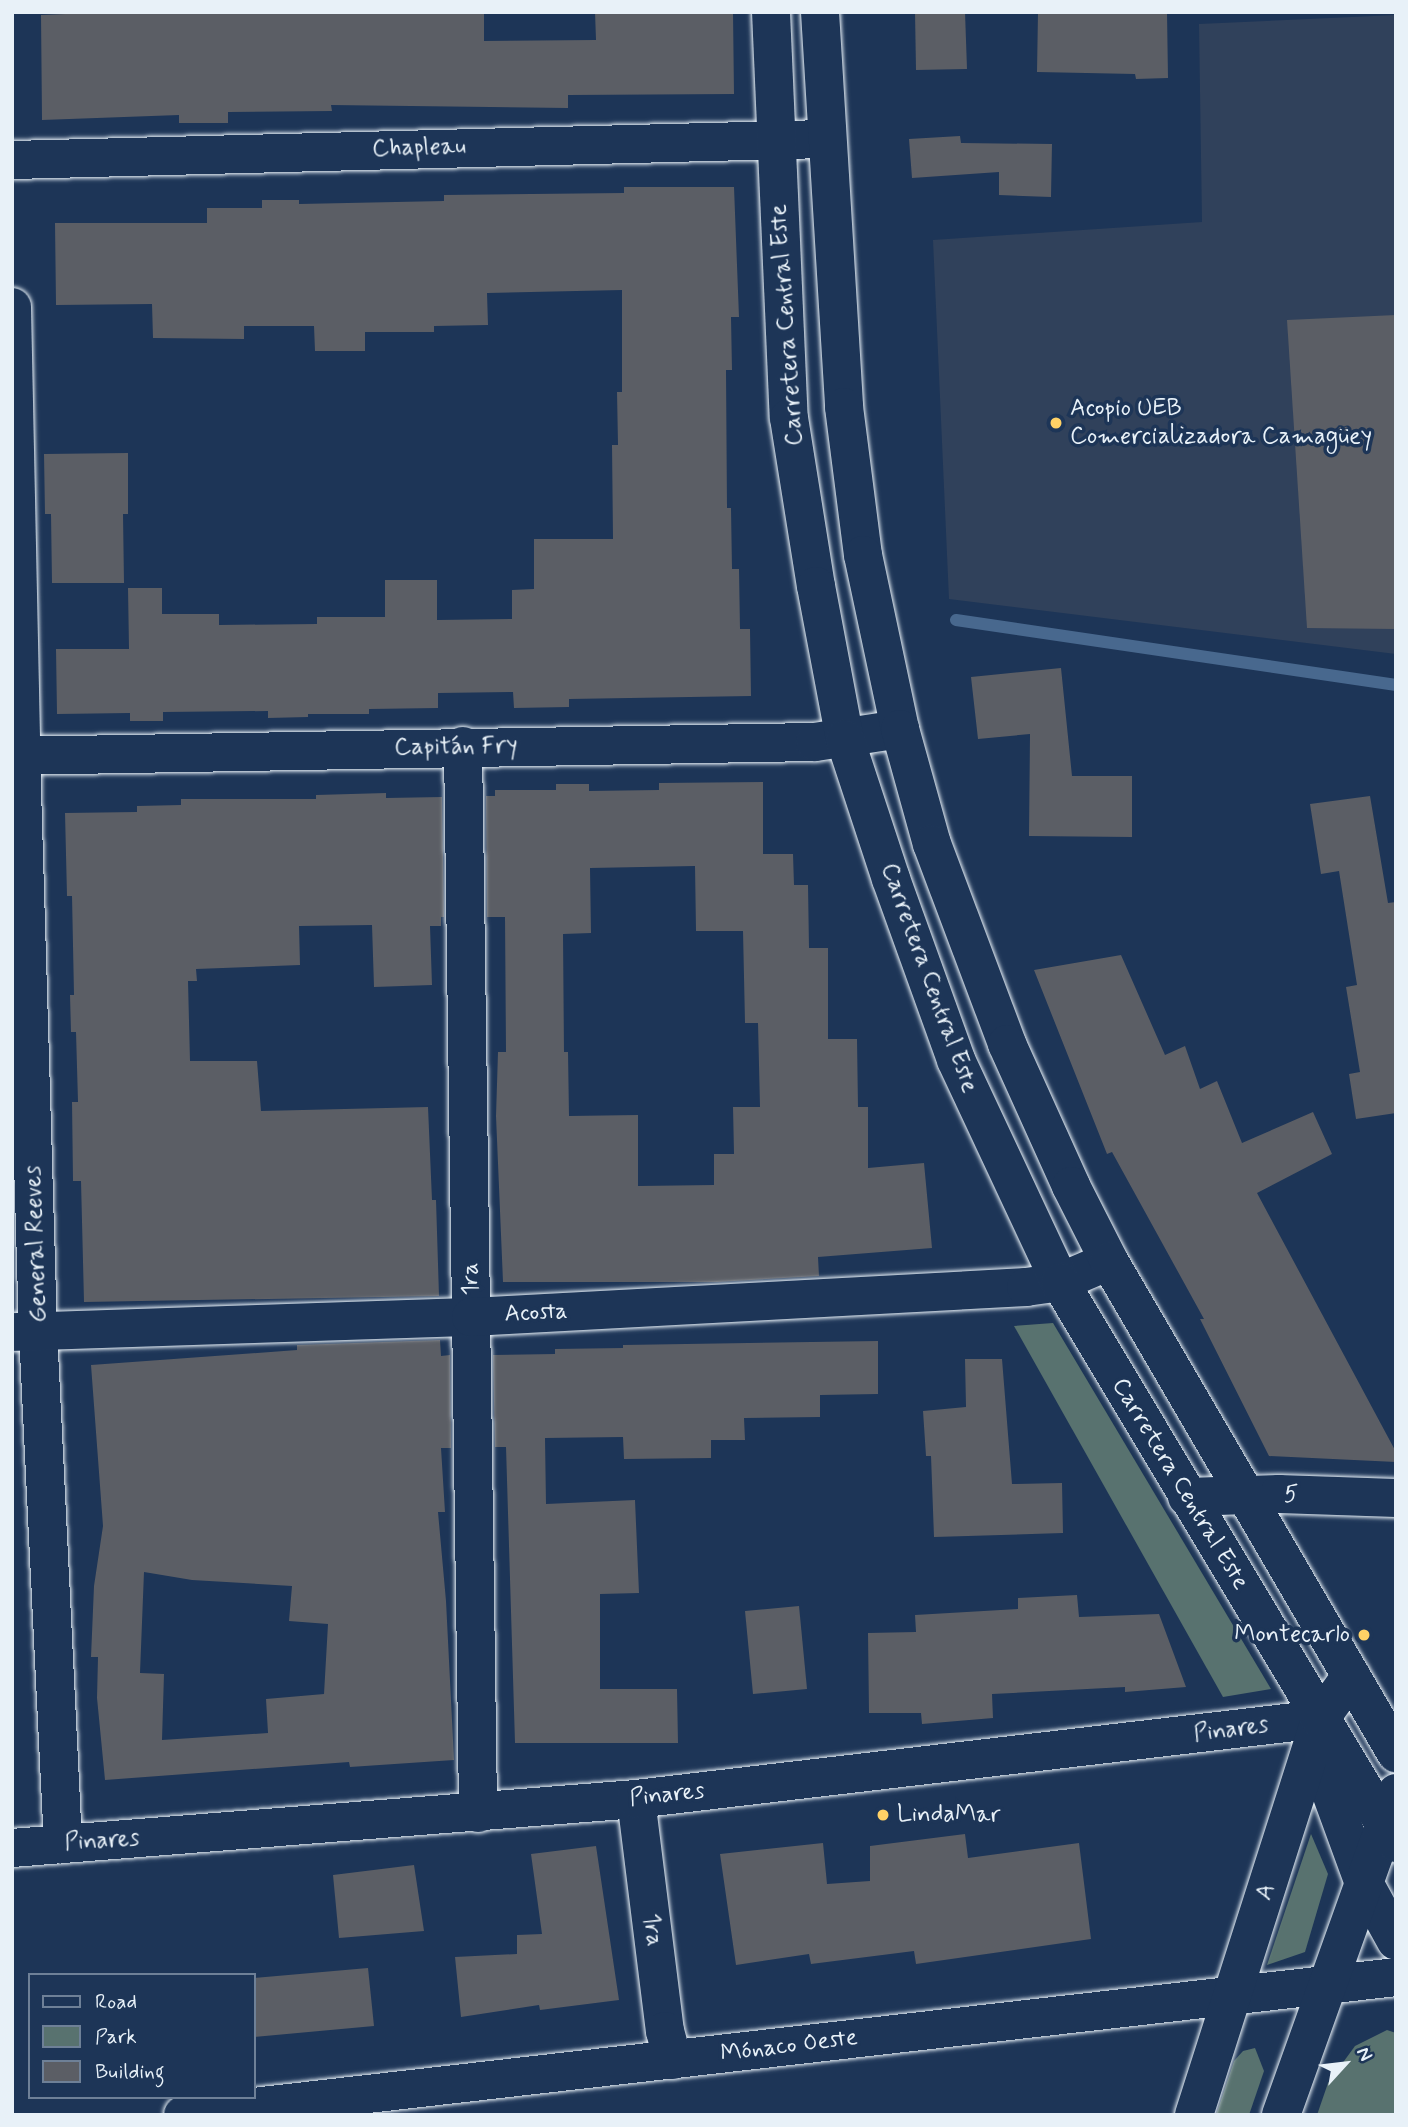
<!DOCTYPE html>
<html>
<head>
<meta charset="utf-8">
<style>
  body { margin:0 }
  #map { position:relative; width:1408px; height:2127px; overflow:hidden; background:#1d3557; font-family:Mynerve,sans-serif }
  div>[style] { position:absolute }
  .built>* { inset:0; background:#30415b }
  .green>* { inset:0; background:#58726f }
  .stream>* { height:12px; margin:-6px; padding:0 6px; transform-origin:6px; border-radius:6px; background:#48688e }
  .building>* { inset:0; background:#5b5e65 }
  .roads { filter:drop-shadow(0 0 2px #e8f1f8) drop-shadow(0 0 2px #e8f1f8) }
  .minor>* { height:38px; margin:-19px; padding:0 19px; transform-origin:19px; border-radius:19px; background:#1d3557 }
  .tertiary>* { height:38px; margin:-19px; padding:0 19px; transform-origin:19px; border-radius:19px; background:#1d3557 }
  .primary>* { height:38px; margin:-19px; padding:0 19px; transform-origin:19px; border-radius:19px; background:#1d3557 }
  .dots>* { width:19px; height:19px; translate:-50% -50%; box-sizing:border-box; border:4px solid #1d3557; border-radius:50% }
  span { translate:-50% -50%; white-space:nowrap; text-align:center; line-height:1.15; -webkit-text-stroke:7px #1d3557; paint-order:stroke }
  .street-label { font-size:24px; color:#e8f1f8 }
  .poi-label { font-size:24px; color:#e8f1f8 }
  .left { translate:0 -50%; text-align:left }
  .right { translate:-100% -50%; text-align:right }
  .frame { position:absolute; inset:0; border:14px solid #e8f1f8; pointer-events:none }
  .legend { position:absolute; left:28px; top:1973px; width:228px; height:126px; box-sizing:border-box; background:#1d3557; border:2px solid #6e8097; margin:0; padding:9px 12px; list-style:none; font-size:21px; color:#e8f1f8 }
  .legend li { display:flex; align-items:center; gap:14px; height:35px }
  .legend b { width:35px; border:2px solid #6e8097 }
  .north { position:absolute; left:1310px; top:2029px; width:70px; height:70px; -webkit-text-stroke:5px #1d3557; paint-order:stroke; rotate:63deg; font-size:19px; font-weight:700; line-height:28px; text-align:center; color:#e8f1f8 }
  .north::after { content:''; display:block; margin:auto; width:24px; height:32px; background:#e8f1f8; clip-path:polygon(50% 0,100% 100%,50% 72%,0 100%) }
</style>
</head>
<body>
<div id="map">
  <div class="built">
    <div style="clip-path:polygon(1396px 15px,1396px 654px,949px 599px,933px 240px,1202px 222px,1199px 24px)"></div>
  </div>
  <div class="green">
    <div style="clip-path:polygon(1053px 1323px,1271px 1689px,1223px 1697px,1014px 1326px)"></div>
    <div style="clip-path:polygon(1311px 1834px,1328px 1874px,1305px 1952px,1267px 1965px)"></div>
    <div style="clip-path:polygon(1387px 2030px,1396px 2033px,1396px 2115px,1317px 2115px,1328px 2083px,1355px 2046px)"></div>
    <div style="clip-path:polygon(1255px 2048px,1264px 2071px,1249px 2115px,1216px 2115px,1234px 2061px,1243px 2051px)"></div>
  </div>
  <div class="stream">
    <div style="left:956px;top:620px;width:445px;rotate:8.4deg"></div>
  </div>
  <div class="building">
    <div style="clip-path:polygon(114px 12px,484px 12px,484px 41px,596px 40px,595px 12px,733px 12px,734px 94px,568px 95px,568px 108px,331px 105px,332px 111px,228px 112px,228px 123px,179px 123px,179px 115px,42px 120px,41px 15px)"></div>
    <div style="clip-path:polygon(915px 12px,965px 12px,967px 69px,916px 70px)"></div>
    <div style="clip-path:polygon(1038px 12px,1167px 12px,1168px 78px,1136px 79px,1135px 74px,1037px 72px)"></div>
    <div style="clip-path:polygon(960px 136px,961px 143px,1052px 144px,1051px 197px,999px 195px,999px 172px,912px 178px,909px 139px)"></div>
    <div style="clip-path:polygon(624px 187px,734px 187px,739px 317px,731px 317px,732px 370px,726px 370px,727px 508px,731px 508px,732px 569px,739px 569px,740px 629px,750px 629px,751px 696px,569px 699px,569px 707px,514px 708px,513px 692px,438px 693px,438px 708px,369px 709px,369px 714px,308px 714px,308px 717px,268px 718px,268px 711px,163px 712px,163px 721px,130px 721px,130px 713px,57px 714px,56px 649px,129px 649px,128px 588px,162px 588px,162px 614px,219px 614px,219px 625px,317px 624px,317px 617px,385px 617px,385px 580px,437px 580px,437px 620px,512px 619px,512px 590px,534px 589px,534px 539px,613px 539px,612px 445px,618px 445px,617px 392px,622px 392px,622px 290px,487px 293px,488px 325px,434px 326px,434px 332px,365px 332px,365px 351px,315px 351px,314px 326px,244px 326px,244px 339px,153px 338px,152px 304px,56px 305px,55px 223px,207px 223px,207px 208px,262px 208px,262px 200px,299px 200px,299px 204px,444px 201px,444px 195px,624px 193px)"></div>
    <div style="clip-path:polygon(1396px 315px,1396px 629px,1307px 628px,1287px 320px)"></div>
    <div style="clip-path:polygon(128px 453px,128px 514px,123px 514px,124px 583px,52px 583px,51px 514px,45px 514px,44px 454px)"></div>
    <div style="clip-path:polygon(1061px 668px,1072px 776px,1132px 776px,1132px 837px,1029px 836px,1030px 734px,978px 739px,971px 677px)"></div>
    <div style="clip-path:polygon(evenodd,763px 782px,763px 854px,793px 854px,794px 885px,808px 885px,809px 948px,828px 948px,828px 1039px,857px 1039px,858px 1107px,868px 1107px,868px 1168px,924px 1163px,932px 1248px,818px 1257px,819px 1276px,717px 1282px,503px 1282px,496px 1116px,498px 1052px,506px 1052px,505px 917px,487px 917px,486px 796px,495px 796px,495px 790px,556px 790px,556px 784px,589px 784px,589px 791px,659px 790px,659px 783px,763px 782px,695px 866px,696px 931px,743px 931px,745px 1023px,758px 1023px,760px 1107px,733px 1107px,734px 1154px,714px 1154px,714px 1185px,638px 1186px,638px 1115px,569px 1116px,568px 1052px,564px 1052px,563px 934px,591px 933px,590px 868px,695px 866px)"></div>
    <div style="clip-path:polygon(386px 793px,386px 798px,442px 797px,444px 917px,441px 917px,441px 926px,430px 926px,432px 985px,374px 987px,372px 925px,299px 926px,300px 965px,196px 969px,197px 981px,188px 981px,190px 1061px,257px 1061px,261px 1111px,428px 1107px,432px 1200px,436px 1200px,439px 1296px,84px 1302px,81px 1181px,73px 1181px,72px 1102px,78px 1102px,76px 1032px,71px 1032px,70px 995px,74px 995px,72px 896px,67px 896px,65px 813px,137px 812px,137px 806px,181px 805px,181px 799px,316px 799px,316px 795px)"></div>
    <div style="clip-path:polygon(1370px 796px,1388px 903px,1396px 902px,1396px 1113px,1356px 1119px,1349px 1074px,1360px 1072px,1346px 987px,1357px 985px,1339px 871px,1321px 874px,1310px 804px)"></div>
    <div style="clip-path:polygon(1121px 955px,1165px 1055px,1185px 1046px,1200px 1089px,1217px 1081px,1242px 1143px,1313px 1112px,1332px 1154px,1257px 1193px,1396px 1452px,1396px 1462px,1269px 1456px,1200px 1319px,1204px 1319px,1112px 1152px,1107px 1154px,1034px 970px)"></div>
    <div style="clip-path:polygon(evenodd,440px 1340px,441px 1356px,450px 1355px,451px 1448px,441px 1448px,445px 1512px,438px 1512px,446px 1601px,454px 1760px,350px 1767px,349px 1762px,105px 1780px,97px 1698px,98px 1657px,91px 1657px,94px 1586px,103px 1526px,91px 1365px,297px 1350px,297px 1345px,440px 1340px,144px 1572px,192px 1580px,292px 1586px,289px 1621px,328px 1624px,324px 1694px,266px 1699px,268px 1733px,162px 1740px,164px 1674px,140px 1673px,144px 1572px)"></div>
    <div style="clip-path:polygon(878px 1341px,878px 1394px,820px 1395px,820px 1417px,744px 1418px,745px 1440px,711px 1440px,711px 1458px,624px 1459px,623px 1437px,545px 1438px,546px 1504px,635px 1500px,639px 1593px,600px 1594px,600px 1689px,677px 1689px,678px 1743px,515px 1743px,506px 1447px,495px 1447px,493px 1355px,555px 1354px,555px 1349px,623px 1348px,623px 1345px)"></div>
    <div style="clip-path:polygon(965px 1359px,1002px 1359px,1012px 1484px,1062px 1483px,1063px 1533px,934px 1537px,931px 1456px,926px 1456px,923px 1411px,966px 1407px)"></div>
    <div style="clip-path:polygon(1077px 1595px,1079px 1617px,1159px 1614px,1186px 1687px,1125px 1692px,1125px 1687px,992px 1694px,993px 1718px,922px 1724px,921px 1713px,869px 1713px,868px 1633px,916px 1632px,915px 1615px,1018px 1609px,1018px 1598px)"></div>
    <div style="clip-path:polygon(799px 1606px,807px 1689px,753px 1694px,745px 1611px)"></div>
    <div style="clip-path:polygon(965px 1834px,968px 1858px,1079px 1843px,1091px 1939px,916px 1964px,914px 1951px,811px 1964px,809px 1954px,736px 1965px,720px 1854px,823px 1843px,827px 1884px,870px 1881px,870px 1846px)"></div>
    <div style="clip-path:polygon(596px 1846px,619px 2000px,540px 2010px,539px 2005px,461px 2017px,455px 1957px,517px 1954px,517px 1935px,542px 1934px,531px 1854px)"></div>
    <div style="clip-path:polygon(414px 1865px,424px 1931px,339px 1938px,333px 1875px)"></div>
    <div style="clip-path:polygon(368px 1968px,374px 2026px,254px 2037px,254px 1978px)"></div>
  </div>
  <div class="roads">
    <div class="minor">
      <div style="left:12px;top:307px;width:448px;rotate:88.8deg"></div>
      <div style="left:21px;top:755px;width:576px;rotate:88.31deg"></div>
      <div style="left:38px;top:1331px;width:514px;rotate:87.21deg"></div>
      <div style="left:463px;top:746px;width:1067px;rotate:89.19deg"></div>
      <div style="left:14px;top:1332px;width:457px;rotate:-1.9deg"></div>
      <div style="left:471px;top:1317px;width:556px;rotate:-3.09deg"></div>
      <div style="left:1026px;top:1287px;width:34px;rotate:-8deg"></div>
      <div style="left:1060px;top:1282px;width:53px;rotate:-23.2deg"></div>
      <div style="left:1187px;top:1497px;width:92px;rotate:-1.9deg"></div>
      <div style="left:1279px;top:1494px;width:117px;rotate:2deg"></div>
      <div style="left:1313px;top:1744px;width:146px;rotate:69.9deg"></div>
      <div style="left:1363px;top:1881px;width:68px;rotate:61.2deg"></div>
      <div style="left:636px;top:1799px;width:234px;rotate:82.9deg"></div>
      <div style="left:665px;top:2031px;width:30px;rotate:75deg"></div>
      <div style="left:12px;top:1848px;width:626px;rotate:-4.49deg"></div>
      <div style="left:636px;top:1799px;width:689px;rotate:-6.67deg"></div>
      <div style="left:183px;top:2115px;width:1221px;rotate:-6.49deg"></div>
    </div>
    <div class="tertiary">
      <div style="left:12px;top:160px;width:814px;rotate:-1.48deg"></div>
      <div style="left:12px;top:756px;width:803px;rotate:-1deg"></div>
      <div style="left:815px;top:742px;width:86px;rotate:-8.7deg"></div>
      <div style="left:1194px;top:2115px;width:416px;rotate:-72.3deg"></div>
      <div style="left:1320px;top:1719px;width:53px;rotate:-54.2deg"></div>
      <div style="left:1281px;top:2115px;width:342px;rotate:-70.3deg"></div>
    </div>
    <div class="primary">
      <div style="left:771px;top:12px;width:406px;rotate:87.5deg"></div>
      <div style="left:789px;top:418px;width:170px;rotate:80.9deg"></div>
      <div style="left:816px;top:586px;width:156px;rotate:79.3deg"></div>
      <div style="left:845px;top:739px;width:147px;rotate:71.8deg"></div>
      <div style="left:891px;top:879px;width:192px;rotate:70.2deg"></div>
      <div style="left:956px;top:1060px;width:245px;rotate:64.9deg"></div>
      <div style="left:1060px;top:1282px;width:654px;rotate:59.08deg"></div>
      <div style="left:820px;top:12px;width:396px;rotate:86.5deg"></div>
      <div style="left:844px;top:407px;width:149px;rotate:82.7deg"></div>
      <div style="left:863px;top:555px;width:178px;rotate:78deg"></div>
      <div style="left:900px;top:729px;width:119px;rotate:74.5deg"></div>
      <div style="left:932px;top:844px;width:214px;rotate:69.4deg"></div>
      <div style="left:1007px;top:1044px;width:156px;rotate:65.7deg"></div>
      <div style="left:1071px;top:1186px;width:84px;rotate:63.1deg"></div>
      <div style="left:1109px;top:1261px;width:570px;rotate:59.74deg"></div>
    </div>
  </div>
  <div class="dots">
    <div style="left:1056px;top:423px;background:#ffd166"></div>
    <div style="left:1364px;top:1635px;background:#ffd166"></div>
    <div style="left:883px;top:1815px;background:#ffd166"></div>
  </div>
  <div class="street-label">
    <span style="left:419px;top:148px;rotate:-2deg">Chapleau</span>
    <span style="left:787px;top:325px;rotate:-94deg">Carretera Central Este</span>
    <span style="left:456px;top:747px;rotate:-1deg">Capitán Fry</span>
    <span style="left:929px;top:978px;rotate:70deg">Carretera Central Este</span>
    <span style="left:36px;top:1244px;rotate:-92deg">General Reeves</span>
    <span style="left:471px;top:1279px;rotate:-91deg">1ra</span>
    <span style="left:536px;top:1313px;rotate:-3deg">Acosta</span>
    <span style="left:1180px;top:1484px;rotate:59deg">Carretera Central Este</span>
    <span style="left:1291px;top:1495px;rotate:1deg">5</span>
    <span style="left:1231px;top:1730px;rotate:-8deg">Pinares</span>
    <span style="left:667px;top:1795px;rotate:-6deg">Pinares</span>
    <span style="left:102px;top:1841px;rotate:-4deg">Pinares</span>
    <span style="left:1266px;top:1892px;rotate:-72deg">A</span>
    <span style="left:652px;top:1930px;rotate:83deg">1ra</span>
    <span style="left:789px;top:2046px;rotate:-7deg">Mónaco Oeste</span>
  </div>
  <div class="poi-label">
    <span class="left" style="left:1070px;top:423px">Acopio UEB<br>Comercializadora Camagüey</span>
    <span class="right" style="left:1350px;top:1635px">Montecarlo</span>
    <span class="left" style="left:897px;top:1815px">LindaMar</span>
  </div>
  <div class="frame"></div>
  <ul class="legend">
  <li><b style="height:9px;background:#1d3557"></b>Road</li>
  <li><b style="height:19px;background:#58726f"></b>Park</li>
  <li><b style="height:19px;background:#5b5e65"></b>Building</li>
  </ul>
  <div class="north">N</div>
</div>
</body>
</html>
